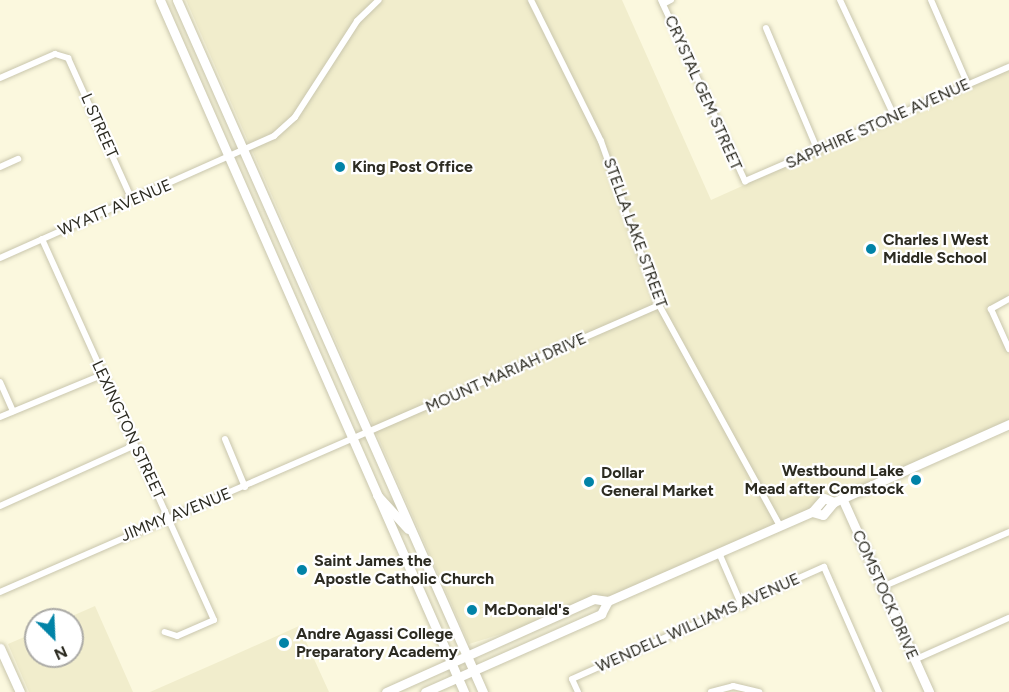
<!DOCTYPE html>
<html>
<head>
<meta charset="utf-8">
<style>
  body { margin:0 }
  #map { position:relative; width:1009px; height:692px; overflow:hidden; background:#fbf8de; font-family:Figtree,sans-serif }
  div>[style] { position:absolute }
  .built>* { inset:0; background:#f1edcc }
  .roads { filter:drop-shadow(0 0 2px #c9c6ad) drop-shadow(0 0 2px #c9c6ad) }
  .street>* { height:6px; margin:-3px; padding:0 3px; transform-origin:3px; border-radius:3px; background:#fff }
  .secondary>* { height:9px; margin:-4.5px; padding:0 4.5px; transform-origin:4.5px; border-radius:4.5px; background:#fff }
  .primary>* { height:9px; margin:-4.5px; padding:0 4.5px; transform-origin:4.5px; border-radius:4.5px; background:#fff }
  .dots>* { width:16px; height:16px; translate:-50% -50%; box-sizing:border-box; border:3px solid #fff; border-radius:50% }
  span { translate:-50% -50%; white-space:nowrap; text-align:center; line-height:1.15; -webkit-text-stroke:4.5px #fff; paint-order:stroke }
  .street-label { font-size:16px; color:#2c2b21 }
  .poi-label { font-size:16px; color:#2c2b21; font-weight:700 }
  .left { translate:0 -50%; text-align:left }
  .right { translate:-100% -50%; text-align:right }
  .north { position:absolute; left:24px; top:608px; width:60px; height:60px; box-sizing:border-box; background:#fff; border:2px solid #abaaa6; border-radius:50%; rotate:156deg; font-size:16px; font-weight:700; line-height:24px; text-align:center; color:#2c2b21 }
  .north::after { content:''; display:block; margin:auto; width:21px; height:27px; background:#0183a7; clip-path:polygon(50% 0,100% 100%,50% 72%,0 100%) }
</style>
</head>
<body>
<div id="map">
  <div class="built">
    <div style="clip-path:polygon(186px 0,622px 0,711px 200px,1009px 67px,1009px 299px,992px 310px,1009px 349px,1009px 424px,608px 601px,469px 644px)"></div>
    <div style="clip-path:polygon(95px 606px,133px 692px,29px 692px,8px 644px,36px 632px,36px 656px,72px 656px,72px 620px,63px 620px)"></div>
    <div style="clip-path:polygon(299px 626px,329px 692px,150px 692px,223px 660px)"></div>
  </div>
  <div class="roads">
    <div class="street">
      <div style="left:531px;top:0;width:157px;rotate:63.6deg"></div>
      <div style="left:601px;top:141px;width:174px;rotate:70.5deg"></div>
      <div style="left:659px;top:305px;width:252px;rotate:61.3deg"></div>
      <div style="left:661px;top:0;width:200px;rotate:65.1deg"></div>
      <div style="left:745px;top:181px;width:288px;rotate:-23.4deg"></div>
      <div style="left:840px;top:0;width:130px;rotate:65deg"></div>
      <div style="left:931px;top:0;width:93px;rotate:66.5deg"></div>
      <div style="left:663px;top:4px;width:9px;rotate:-27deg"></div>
      <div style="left:766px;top:28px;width:134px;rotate:67.1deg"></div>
      <div style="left:0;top:78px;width:60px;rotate:-23.6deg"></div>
      <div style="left:55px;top:54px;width:14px;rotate:17deg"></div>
      <div style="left:68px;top:58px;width:156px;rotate:65.7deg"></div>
      <div style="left:0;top:167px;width:20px;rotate:-24deg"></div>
      <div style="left:42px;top:239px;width:418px;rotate:65.7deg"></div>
      <div style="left:214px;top:620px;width:40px;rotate:156.6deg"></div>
      <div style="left:177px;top:636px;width:13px;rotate:-162deg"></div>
      <div style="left:0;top:258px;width:300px;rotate:-24deg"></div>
      <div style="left:274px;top:136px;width:28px;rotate:-42deg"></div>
      <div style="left:295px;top:117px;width:114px;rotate:-57.1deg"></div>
      <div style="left:357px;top:21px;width:30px;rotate:-44deg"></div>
      <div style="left:1009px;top:299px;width:21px;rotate:151deg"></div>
      <div style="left:991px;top:309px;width:44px;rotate:65.8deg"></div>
      <div style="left:0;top:382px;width:32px;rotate:66deg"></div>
      <div style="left:0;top:417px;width:110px;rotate:-22.4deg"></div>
      <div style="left:225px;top:439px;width:52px;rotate:67.4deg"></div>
      <div style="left:0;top:506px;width:146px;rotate:-24.3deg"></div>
      <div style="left:719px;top:553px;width:58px;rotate:66.5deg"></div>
      <div style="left:882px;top:587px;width:138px;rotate:-23.4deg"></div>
      <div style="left:0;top:592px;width:719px;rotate:-23.53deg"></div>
      <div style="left:914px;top:660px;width:104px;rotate:-23.9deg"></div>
      <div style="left:578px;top:692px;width:14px;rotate:-115deg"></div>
      <div style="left:572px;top:679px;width:276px;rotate:-24deg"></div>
      <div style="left:824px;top:567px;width:137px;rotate:66.3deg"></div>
      <div style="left:711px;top:692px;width:23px;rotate:-15deg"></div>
      <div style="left:733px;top:686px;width:27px;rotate:13deg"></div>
    </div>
    <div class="secondary">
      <div style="left:842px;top:498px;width:213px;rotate:65.8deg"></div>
      <div style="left:0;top:648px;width:48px;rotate:65.6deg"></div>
    </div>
    <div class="primary">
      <div style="left:160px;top:0;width:756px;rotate:66.28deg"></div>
      <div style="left:177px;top:0;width:757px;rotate:66.15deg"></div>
      <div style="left:377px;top:495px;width:46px;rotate:47.6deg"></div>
      <div style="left:812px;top:512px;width:11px;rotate:15deg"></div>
      <div style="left:823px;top:515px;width:17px;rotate:-50deg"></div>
      <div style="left:834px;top:502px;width:192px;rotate:-24deg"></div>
      <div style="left:386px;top:692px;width:228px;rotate:-24.1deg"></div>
      <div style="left:594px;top:599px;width:14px;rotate:8deg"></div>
      <div style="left:608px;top:601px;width:223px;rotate:-23.6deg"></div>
      <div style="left:812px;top:512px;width:18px;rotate:-49deg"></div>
      <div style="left:824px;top:498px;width:11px;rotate:22deg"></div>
      <div style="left:425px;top:692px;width:193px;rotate:-23.9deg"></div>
      <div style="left:601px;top:614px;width:15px;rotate:-62deg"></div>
    </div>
  </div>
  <div class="dots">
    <div style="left:340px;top:167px;background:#0183a7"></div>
    <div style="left:871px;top:249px;background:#0183a7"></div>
    <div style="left:916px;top:480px;background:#0183a7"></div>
    <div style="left:589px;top:482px;background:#0183a7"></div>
    <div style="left:302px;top:570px;background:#0183a7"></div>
    <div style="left:472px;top:610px;background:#0183a7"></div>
    <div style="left:284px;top:643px;background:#0183a7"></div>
  </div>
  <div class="street-label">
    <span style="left:703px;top:93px;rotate:66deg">CRYSTAL GEM STREET</span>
    <span style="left:878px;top:124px;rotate:-24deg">SAPPHIRE STONE AVENUE</span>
    <span style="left:99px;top:126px;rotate:66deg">L STREET</span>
    <span style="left:115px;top:208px;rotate:-23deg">WYATT AVENUE</span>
    <span style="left:635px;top:233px;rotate:70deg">STELLA LAKE STREET</span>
    <span style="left:506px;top:373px;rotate:-24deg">MOUNT MARIAH DRIVE</span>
    <span style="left:128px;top:430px;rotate:65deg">LEXINGTON STREET</span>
    <span style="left:176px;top:515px;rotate:-22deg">JIMMY AVENUE</span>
    <span style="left:885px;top:595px;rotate:66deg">COMSTOCK DRIVE</span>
    <span style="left:698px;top:623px;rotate:-24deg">WENDELL WILLIAMS AVENUE</span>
  </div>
  <div class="poi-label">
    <span class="left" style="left:352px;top:167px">King Post Office</span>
    <span class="left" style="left:883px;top:249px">Charles I West<br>Middle School</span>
    <span class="right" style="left:904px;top:480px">Westbound Lake<br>Mead after Comstock</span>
    <span class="left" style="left:601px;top:482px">Dollar<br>General Market</span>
    <span class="left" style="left:314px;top:570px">Saint James the<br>Apostle Catholic Church</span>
    <span class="left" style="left:484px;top:610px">McDonald's</span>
    <span class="left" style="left:296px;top:643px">Andre Agassi College<br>Preparatory Academy</span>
  </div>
  <div class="north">N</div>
</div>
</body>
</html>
